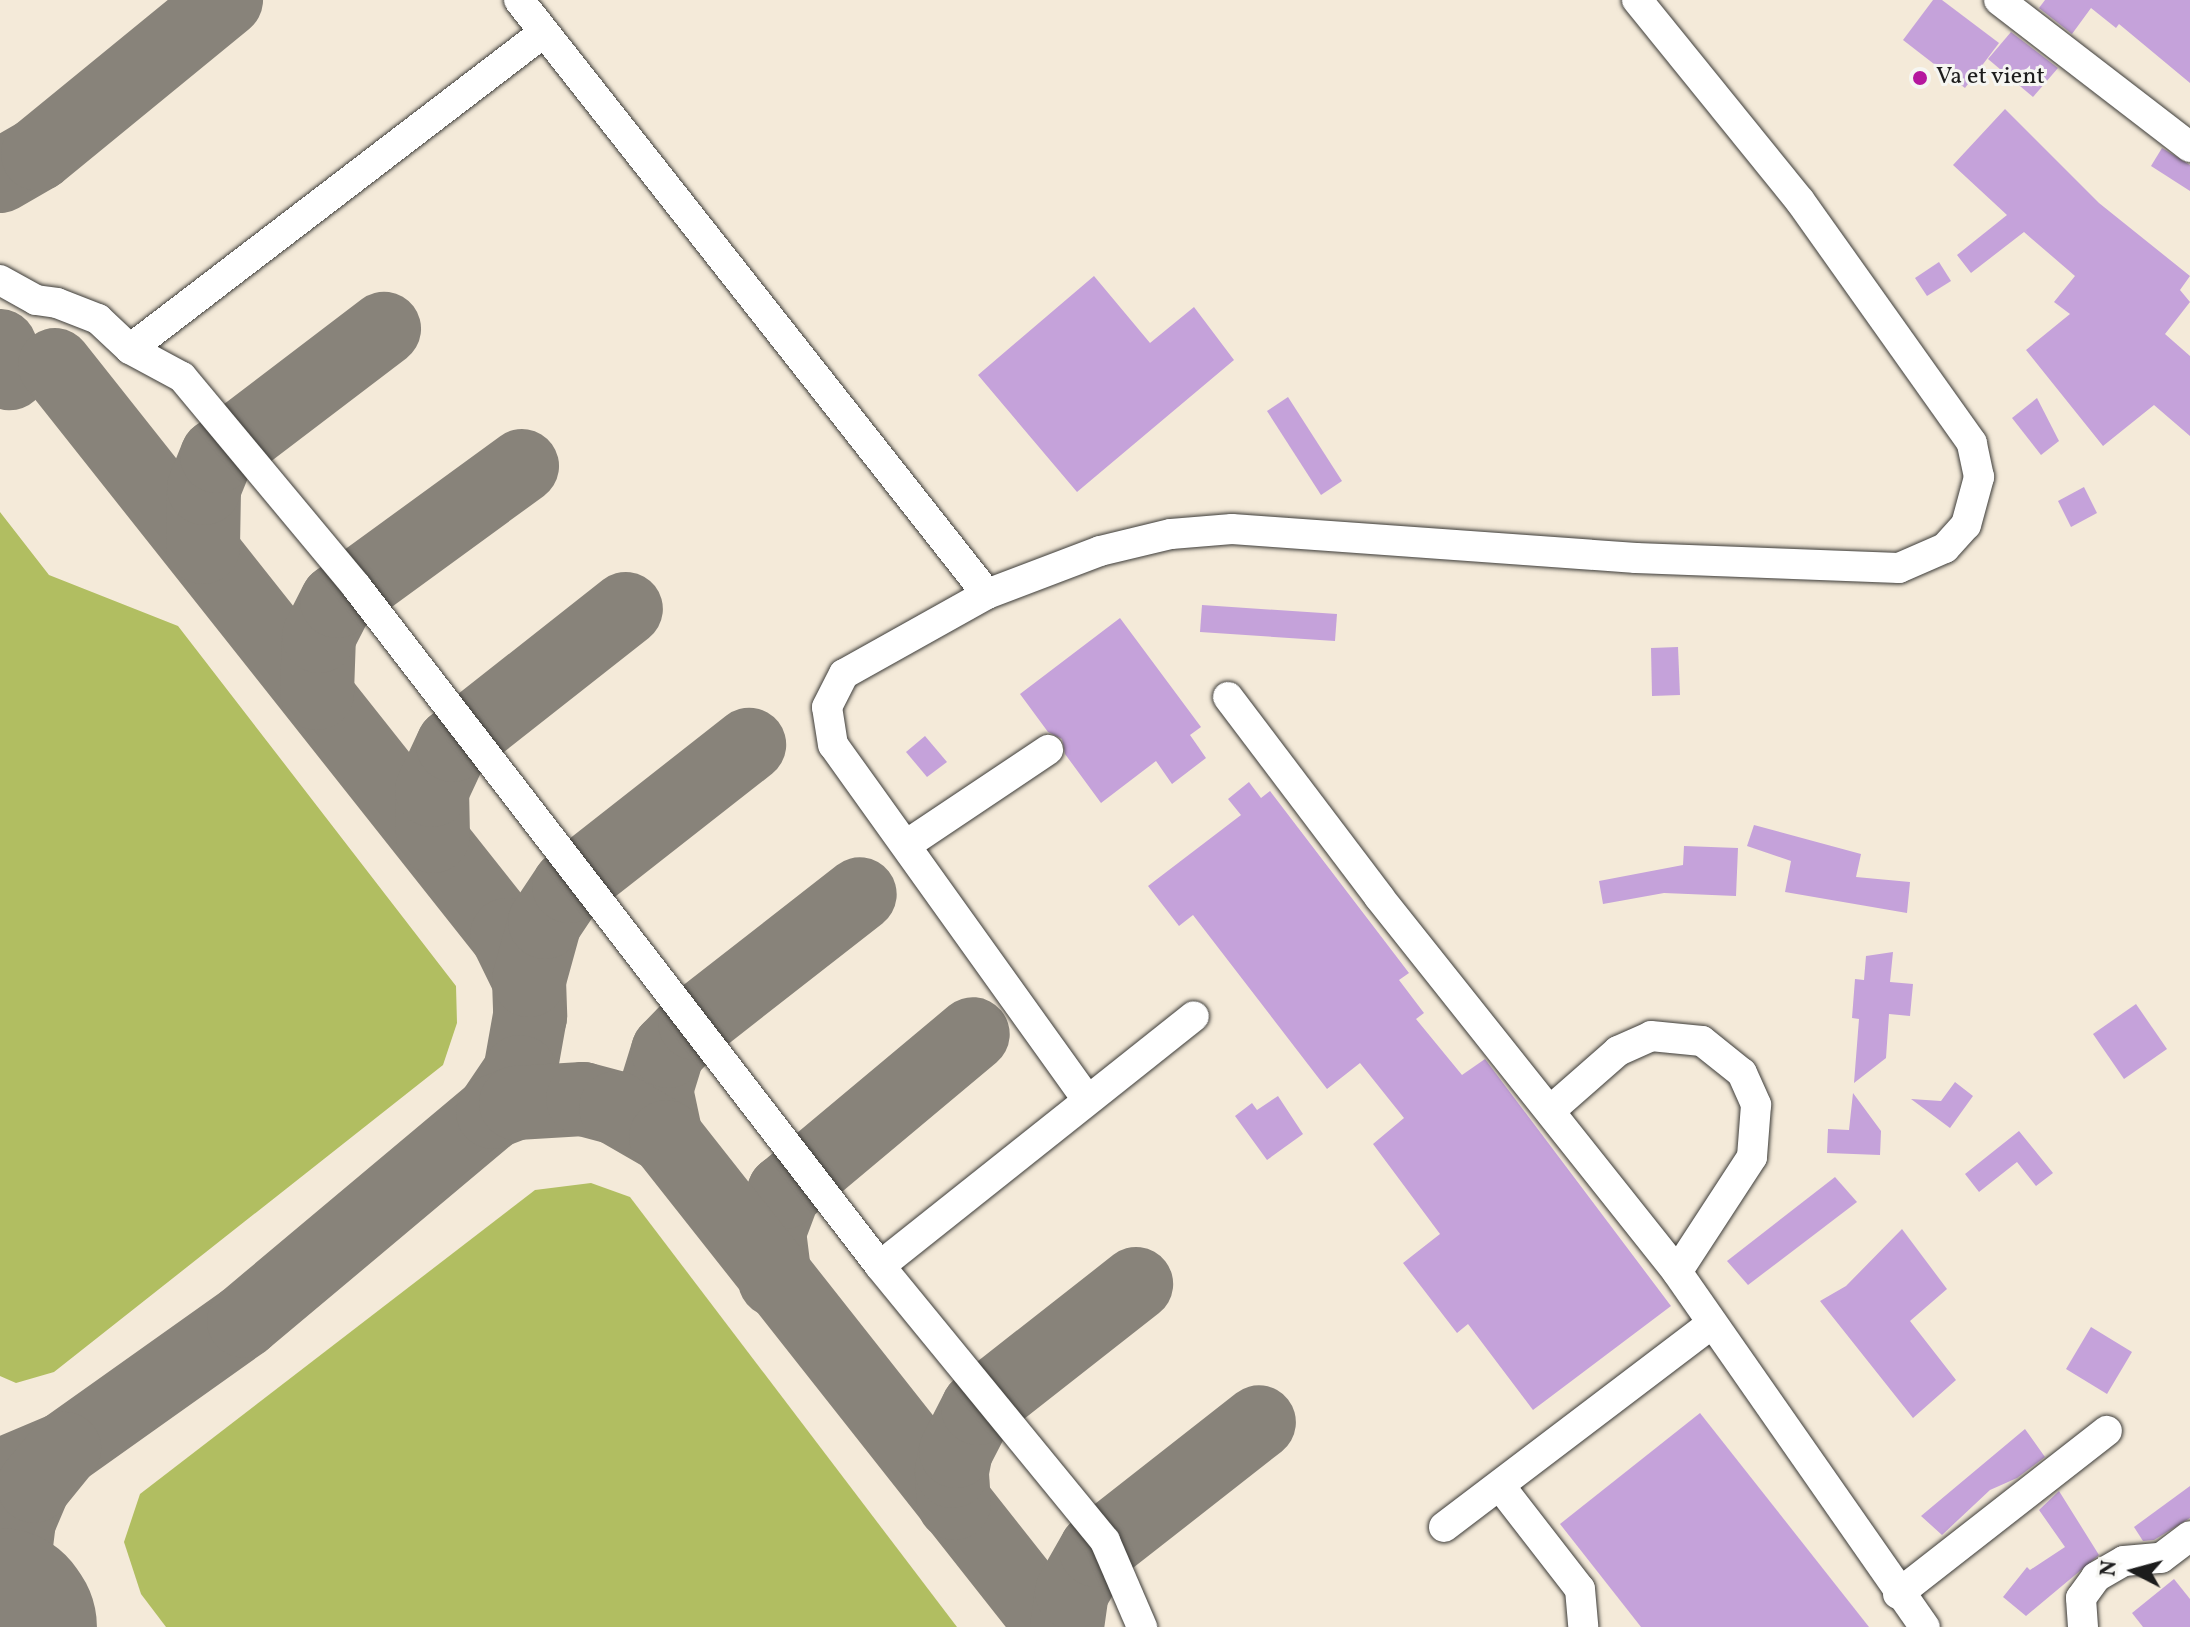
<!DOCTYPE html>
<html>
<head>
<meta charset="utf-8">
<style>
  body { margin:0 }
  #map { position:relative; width:2190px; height:1627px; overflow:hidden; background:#f4ead9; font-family:Vollkorn,serif }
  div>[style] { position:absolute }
  .green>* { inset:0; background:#b1be61 }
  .taxiway>* { height:74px; margin:-37px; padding:0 37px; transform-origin:37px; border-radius:37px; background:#88837a }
  .runway>* { height:186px; margin:-93px; padding:0 93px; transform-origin:93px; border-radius:93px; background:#88837a }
  .building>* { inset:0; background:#c5a2da }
  .roads { filter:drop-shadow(0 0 2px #3c3b38) drop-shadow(0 0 2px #3c3b38) }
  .minor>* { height:30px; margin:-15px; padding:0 15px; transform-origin:15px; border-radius:15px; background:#fff }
  .dots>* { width:22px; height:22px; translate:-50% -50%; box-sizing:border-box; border:4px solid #f6f6f2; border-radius:50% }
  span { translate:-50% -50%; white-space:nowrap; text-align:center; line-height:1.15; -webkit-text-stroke:6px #f6f6f2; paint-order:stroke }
  .poi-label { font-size:24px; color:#1c1c1c }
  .left { translate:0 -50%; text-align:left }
  .north { position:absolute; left:2094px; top:1531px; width:80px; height:80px; -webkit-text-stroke:6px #f6f6f2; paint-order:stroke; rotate:276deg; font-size:22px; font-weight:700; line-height:32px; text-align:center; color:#1c1c1c }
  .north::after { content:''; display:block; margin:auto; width:28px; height:36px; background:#1c1c1c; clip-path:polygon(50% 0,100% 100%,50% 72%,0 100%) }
</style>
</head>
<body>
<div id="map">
  <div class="green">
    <div style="clip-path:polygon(0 512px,49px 575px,178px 626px,456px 986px,457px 1023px,443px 1065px,54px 1372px,16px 1383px,0 1376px)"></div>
    <div style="clip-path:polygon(591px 1183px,630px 1197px,957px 1627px,166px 1627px,141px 1594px,124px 1542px,140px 1494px,535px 1190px)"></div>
  </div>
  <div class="taxiway">
    <div style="left:0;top:176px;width:44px;rotate:-30.1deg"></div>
    <div style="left:38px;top:154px;width:243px;rotate:-39.3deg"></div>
    <div style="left:0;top:346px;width:29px;rotate:70deg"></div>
    <div style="left:55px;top:365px;width:727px;rotate:51.59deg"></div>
    <div style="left:507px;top:935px;width:50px;rotate:63.9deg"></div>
    <div style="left:529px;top:980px;width:36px;rotate:88deg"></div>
    <div style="left:530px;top:1016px;width:57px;rotate:100.1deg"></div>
    <div style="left:520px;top:1072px;width:48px;rotate:124deg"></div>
    <div style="left:203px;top:547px;width:59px;rotate:-89deg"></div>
    <div style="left:204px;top:488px;width:35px;rotate:-68deg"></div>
    <div style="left:217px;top:456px;width:210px;rotate:-37.3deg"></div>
    <div style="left:317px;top:693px;width:57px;rotate:-88deg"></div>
    <div style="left:319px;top:636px;width:39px;rotate:-63deg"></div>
    <div style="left:337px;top:601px;width:229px;rotate:-36.1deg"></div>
    <div style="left:433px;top:836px;width:46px;rotate:-91.2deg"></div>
    <div style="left:432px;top:790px;width:50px;rotate:-65deg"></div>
    <div style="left:453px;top:745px;width:220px;rotate:-38.2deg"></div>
    <div style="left:529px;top:980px;width:60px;rotate:-74.6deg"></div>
    <div style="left:545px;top:922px;width:43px;rotate:-56.3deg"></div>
    <div style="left:569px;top:886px;width:229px;rotate:-38.1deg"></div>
    <div style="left:666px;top:1137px;width:48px;rotate:-102deg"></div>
    <div style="left:656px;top:1090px;width:41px;rotate:-72.9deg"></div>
    <div style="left:668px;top:1051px;width:39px;rotate:-46deg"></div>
    <div style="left:695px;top:1023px;width:209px;rotate:-38deg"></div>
    <div style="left:775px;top:1280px;width:48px;rotate:-97.1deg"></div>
    <div style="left:769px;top:1232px;width:43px;rotate:-69.4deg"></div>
    <div style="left:784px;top:1192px;width:246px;rotate:-39.9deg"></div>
    <div style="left:0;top:1476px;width:69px;rotate:-22.9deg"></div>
    <div style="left:64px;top:1449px;width:221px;rotate:-35.4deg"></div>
    <div style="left:244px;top:1321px;width:325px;rotate:-40deg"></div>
    <div style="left:493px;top:1112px;width:25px;rotate:-21deg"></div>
    <div style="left:516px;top:1103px;width:67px;rotate:-3.4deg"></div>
    <div style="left:583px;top:1099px;width:34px;rotate:15deg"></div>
    <div style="left:616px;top:1108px;width:58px;rotate:30.1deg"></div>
    <div style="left:666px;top:1137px;width:624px;rotate:51.7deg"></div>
    <div style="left:954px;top:1503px;width:32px;rotate:-94deg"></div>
    <div style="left:952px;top:1471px;width:20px;rotate:-79deg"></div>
    <div style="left:956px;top:1451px;width:48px;rotate:-62.9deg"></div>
    <div style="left:978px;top:1408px;width:201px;rotate:-38.1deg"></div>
    <div style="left:19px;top:1627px;width:42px;rotate:-101deg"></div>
    <div style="left:11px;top:1586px;width:65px;rotate:-83deg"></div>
    <div style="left:19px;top:1521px;width:38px;rotate:-67deg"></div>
    <div style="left:34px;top:1486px;width:48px;rotate:-51deg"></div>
    <div style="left:1067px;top:1627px;width:35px;rotate:-82deg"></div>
    <div style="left:1072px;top:1592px;width:48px;rotate:-60.3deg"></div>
    <div style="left:1096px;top:1550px;width:207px;rotate:-38.1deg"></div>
  </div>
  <div class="runway">
    <div style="left:0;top:1621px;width:7px;rotate:56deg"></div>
  </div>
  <div class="building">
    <div style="clip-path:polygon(1933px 0,1942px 0,1999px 43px,1965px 88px,1903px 40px)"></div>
    <div style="clip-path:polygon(2045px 0,2190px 0,2190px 83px,2119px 24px,2116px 28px,2091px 8px,2072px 34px,2039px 8px)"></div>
    <div style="clip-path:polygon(2011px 32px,2058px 68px,2033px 97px,1988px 59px)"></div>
    <div style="clip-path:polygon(2005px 109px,2099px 203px,2190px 276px,2180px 290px,2190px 302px,2165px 334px,2190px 356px,2190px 436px,2154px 405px,2103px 446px,2026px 350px,2070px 314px,2054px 302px,2075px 276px,2024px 232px,1971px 273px,1957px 255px,2007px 215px,1953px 165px)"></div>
    <div style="clip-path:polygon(2162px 148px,2190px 165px,2190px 191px,2151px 166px)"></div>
    <div style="clip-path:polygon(1939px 262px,1951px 281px,1927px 296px,1915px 278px)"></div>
    <div style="clip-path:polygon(1094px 276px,1150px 343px,1194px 307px,1234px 360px,1077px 492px,978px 375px)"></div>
    <div style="clip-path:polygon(1288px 397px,1342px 481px,1321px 495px,1267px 411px)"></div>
    <div style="clip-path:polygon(2037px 398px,2059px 441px,2041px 455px,2012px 418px)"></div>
    <div style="clip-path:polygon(2084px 487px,2097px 513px,2071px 527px,2058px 501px)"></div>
    <div style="clip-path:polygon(1202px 605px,1337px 614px,1335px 641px,1200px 632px)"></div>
    <div style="clip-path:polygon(1120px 618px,1201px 727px,1190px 735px,1206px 758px,1172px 784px,1156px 761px,1101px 803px,1065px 754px,1062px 739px,1048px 732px,1020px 694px)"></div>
    <div style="clip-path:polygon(1678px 647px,1680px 695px,1652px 696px,1651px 648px)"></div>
    <div style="clip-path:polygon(925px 736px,947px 762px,927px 777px,906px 752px)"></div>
    <div style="clip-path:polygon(1249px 782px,1261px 798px,1270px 791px,1409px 973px,1399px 980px,1424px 1013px,1416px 1019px,1462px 1075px,1485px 1059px,1671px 1306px,1533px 1410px,1468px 1324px,1457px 1333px,1403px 1263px,1440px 1234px,1373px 1144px,1404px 1118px,1360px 1063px,1327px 1089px,1193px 915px,1179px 926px,1148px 886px,1241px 815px,1228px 799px)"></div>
    <div style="clip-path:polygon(1754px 825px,1861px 854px,1856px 877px,1910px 882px,1907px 913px,1785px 892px,1791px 861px,1747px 846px)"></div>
    <div style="clip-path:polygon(1684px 846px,1738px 848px,1736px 896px,1664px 893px,1603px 904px,1599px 881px,1683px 865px)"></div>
    <div style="clip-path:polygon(1893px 952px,1890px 982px,1913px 984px,1910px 1016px,1889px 1014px,1886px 1058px,1854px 1083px,1859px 1019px,1852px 1018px,1855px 979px,1864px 980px,1866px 956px)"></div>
    <div style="clip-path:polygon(2136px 1004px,2167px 1049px,2124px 1079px,2093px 1034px)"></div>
    <div style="clip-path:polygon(1955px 1082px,1973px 1096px,1950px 1128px,1911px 1099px,1941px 1101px)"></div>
    <div style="clip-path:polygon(1853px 1093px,1881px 1131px,1880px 1155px,1827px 1153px,1828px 1129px,1849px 1130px)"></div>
    <div style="clip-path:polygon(1278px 1096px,1303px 1134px,1267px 1160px,1235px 1116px,1252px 1103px,1257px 1110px)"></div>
    <div style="clip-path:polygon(2019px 1131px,2053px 1173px,2036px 1186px,2017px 1162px,1979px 1192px,1965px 1174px)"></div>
    <div style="clip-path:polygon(1835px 1177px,1857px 1202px,1748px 1285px,1727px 1261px)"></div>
    <div style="clip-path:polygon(1902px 1229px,1947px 1289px,1910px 1321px,1956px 1380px,1913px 1418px,1820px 1301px,1846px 1286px)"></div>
    <div style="clip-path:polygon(2091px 1327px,2132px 1352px,2107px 1394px,2066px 1369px)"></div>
    <div style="clip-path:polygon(1700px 1413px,1869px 1627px,1641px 1627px,1560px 1524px)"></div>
    <div style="clip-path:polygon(2025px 1429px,2045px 1457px,2017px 1478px,1990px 1490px,1942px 1535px,1921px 1516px)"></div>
    <div style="clip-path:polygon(2190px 1486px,2190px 1518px,2154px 1540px,2143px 1541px,2134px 1527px)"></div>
    <div style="clip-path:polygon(2059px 1491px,2099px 1555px,2026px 1616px,2003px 1597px,2027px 1567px,2030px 1570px,2065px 1547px,2039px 1510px)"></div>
    <div style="clip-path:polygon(2174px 1579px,2190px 1599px,2190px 1627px,2143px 1627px,2132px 1613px)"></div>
  </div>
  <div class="roads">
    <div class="minor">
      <div style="left:519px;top:0;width:756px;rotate:51.77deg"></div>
      <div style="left:1999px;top:0;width:241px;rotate:37.6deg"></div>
      <div style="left:0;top:280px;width:41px;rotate:29.1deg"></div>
      <div style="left:36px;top:300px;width:21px;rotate:8deg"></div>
      <div style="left:57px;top:303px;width:44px;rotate:21.3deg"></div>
      <div style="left:98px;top:319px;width:44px;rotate:43.2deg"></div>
      <div style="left:130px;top:349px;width:59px;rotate:28.3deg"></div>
      <div style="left:182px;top:377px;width:272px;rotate:50.2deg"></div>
      <div style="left:356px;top:586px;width:858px;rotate:52.38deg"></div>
      <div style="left:880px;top:1266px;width:355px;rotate:50.7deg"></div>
      <div style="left:1105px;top:1541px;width:94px;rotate:66.7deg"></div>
      <div style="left:130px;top:349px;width:520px;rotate:-37.42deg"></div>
      <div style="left:1228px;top:697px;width:251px;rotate:52.9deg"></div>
      <div style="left:1379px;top:897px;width:479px;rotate:51.5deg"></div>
      <div style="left:1677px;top:1272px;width:433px;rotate:55.1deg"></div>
      <div style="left:906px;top:845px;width:171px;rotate:-33.8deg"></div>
      <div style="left:1086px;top:1098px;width:434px;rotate:-125.6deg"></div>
      <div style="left:833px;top:745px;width:38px;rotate:-99deg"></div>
      <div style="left:827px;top:707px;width:37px;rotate:-63deg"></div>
      <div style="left:844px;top:674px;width:164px;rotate:-29.2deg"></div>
      <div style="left:987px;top:594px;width:121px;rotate:-20.8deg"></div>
      <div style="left:1100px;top:551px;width:73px;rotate:-13.5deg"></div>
      <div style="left:1171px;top:534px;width:61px;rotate:-4.7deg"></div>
      <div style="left:1232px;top:529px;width:405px;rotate:4.1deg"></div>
      <div style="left:1636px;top:558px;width:263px;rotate:2.2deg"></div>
      <div style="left:1899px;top:568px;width:50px;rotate:-23.5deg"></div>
      <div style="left:1945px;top:548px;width:31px;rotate:-48deg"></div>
      <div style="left:1966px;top:525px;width:50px;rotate:-74.8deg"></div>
      <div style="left:1979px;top:477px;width:35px;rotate:-102deg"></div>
      <div style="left:1972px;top:443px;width:297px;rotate:-125.4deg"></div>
      <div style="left:1800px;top:201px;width:259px;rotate:-129deg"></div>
      <div style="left:1552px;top:1109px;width:88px;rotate:-41.3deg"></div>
      <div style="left:1618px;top:1051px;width:36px;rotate:-24deg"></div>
      <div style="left:1651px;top:1036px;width:51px;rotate:5.6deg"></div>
      <div style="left:1702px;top:1041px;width:51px;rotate:38.7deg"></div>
      <div style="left:1742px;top:1073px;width:35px;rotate:66deg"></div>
      <div style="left:1756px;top:1105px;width:52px;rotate:94.4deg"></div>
      <div style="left:1752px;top:1157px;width:137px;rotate:123.1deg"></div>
      <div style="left:880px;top:1266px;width:401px;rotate:-38.5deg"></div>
      <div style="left:1500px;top:1486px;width:130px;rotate:52.2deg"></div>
      <div style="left:1580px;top:1589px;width:38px;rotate:85deg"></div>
      <div style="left:1444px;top:1527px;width:334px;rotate:-37.2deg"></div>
      <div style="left:1898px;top:1594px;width:265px;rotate:-38deg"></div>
      <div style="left:2083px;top:1627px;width:29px;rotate:-94deg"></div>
      <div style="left:2081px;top:1598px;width:26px;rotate:-54deg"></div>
      <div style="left:2096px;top:1577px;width:32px;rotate:-30deg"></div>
      <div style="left:2124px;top:1561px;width:37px;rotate:-5deg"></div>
      <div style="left:2161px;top:1558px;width:36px;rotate:-37deg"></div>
    </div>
  </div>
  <div class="dots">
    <div style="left:1920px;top:78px;background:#b5179e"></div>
  </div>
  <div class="poi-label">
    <span class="left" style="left:1936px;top:78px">Va et vient</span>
  </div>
  <div class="north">N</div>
</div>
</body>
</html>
